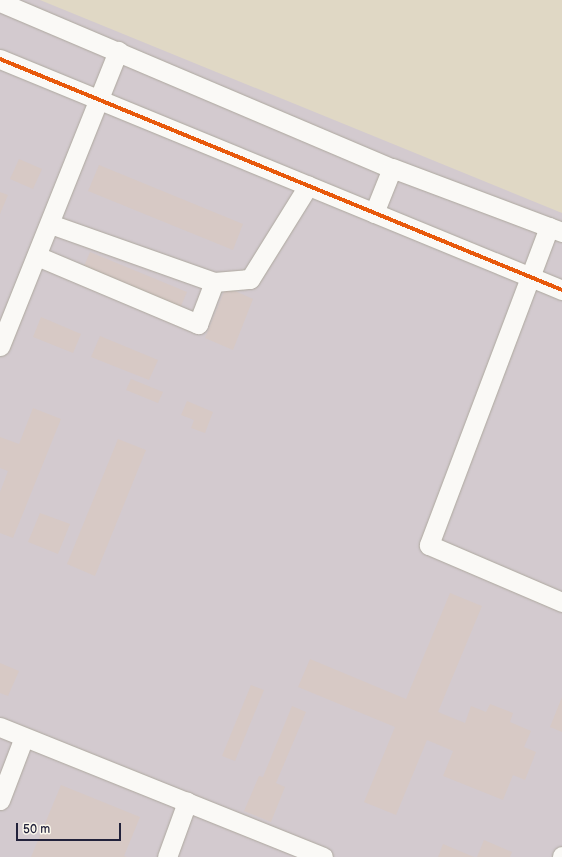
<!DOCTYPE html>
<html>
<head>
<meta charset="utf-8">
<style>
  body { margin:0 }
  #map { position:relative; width:562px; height:857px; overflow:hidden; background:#e0d8c5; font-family:"Balsamiq Sans",sans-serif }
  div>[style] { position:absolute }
  .industrial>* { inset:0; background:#d3cacf }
  .building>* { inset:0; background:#d7c9c5 }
  .roads { filter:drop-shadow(0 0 1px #ada89e) drop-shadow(0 0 1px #ada89e) }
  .minor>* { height:19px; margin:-9.5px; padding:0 9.5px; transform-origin:9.5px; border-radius:9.5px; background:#faf9f6 }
  .cycleway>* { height:4px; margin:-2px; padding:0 2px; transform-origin:2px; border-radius:2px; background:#e8590c }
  span { translate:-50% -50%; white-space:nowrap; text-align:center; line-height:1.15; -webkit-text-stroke:3.5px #fbf7ec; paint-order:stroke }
  .scale { position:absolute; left:16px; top:823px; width:105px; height:18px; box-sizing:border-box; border:2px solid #22223b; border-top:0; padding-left:5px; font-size:12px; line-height:14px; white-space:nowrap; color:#22223b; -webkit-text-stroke:3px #fbf7ec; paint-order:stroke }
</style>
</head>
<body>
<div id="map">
  <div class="industrial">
    <div style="clip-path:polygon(0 0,40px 0,562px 213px,562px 857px,0 857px)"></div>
  </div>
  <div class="building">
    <div style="clip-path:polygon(19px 159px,42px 169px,33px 189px,10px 179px)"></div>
    <div style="clip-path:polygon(99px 165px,243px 224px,233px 250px,88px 191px)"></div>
    <div style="clip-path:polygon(0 192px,8px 195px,0 214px)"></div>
    <div style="clip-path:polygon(90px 252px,187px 292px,178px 313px,81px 273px)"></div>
    <div style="clip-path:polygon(226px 287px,253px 299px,233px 350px,205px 338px)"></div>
    <div style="clip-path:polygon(41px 317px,81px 334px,73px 353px,33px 337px)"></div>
    <div style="clip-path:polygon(100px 336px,158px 360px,149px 380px,91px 357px)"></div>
    <div style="clip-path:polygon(131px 379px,163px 392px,158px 403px,126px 390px)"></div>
    <div style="clip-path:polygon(187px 401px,213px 412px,205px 433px,191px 428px,194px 420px,181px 415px)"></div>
    <div style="clip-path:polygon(33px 408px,61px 419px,13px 538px,0 533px,0 492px,8px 471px,0 468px,0 437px,19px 444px)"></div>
    <div style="clip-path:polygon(118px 439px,146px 450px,95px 576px,67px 564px)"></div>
    <div style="clip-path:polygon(40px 513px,70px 524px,58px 554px,28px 542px)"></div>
    <div style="clip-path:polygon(450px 593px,482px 606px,438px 712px,465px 723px,471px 706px,486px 712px,490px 704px,513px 713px,510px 722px,531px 731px,524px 747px,536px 752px,525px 780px,513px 775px,503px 800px,443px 776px,453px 751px,427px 740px,396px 815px,364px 802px,395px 727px,298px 687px,310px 659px,406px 699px)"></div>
    <div style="clip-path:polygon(0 663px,19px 671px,8px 696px,0 693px)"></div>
    <div style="clip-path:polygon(251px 685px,264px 690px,235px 761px,222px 756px)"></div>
    <div style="clip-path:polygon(562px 697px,562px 732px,550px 727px)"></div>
    <div style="clip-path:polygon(292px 706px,306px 712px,276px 783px,285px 787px,271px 822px,244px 811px,259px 776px,263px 777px)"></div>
    <div style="clip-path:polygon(61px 785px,140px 817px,124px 856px,127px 857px,31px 857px)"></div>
    <div style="clip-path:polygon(484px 840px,512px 852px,510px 857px,477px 857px)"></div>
    <div style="clip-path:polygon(443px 844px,474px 857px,438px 857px)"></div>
  </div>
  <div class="roads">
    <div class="minor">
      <div style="left:0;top:2px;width:426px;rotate:23deg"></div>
      <div style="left:392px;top:168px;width:182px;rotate:20.6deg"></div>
      <div style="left:0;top:59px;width:608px;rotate:22.34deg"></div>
      <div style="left:374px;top:213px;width:48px;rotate:-68.2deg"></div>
      <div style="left:549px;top:227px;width:340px;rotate:110.7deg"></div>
      <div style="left:429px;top:545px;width:145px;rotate:23.2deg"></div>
      <div style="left:37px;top:256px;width:175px;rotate:22.9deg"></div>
      <div style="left:198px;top:324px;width:45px;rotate:-69.1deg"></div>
      <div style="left:214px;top:282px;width:174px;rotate:-160.5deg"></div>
      <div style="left:214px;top:282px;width:36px;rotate:-5deg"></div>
      <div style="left:250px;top:279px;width:110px;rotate:-58.1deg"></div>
      <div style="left:0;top:346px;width:318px;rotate:-68.2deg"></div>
      <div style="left:0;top:727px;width:348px;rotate:21.9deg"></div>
      <div style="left:0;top:800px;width:67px;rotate:-69.1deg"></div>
      <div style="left:167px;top:857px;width:59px;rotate:-70deg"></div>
      <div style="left:562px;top:857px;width:1px;rotate:-90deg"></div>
    </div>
  </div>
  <div class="cycleway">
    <div style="left:0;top:59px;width:608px;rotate:22.34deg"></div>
  </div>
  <div class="scale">50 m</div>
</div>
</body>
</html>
